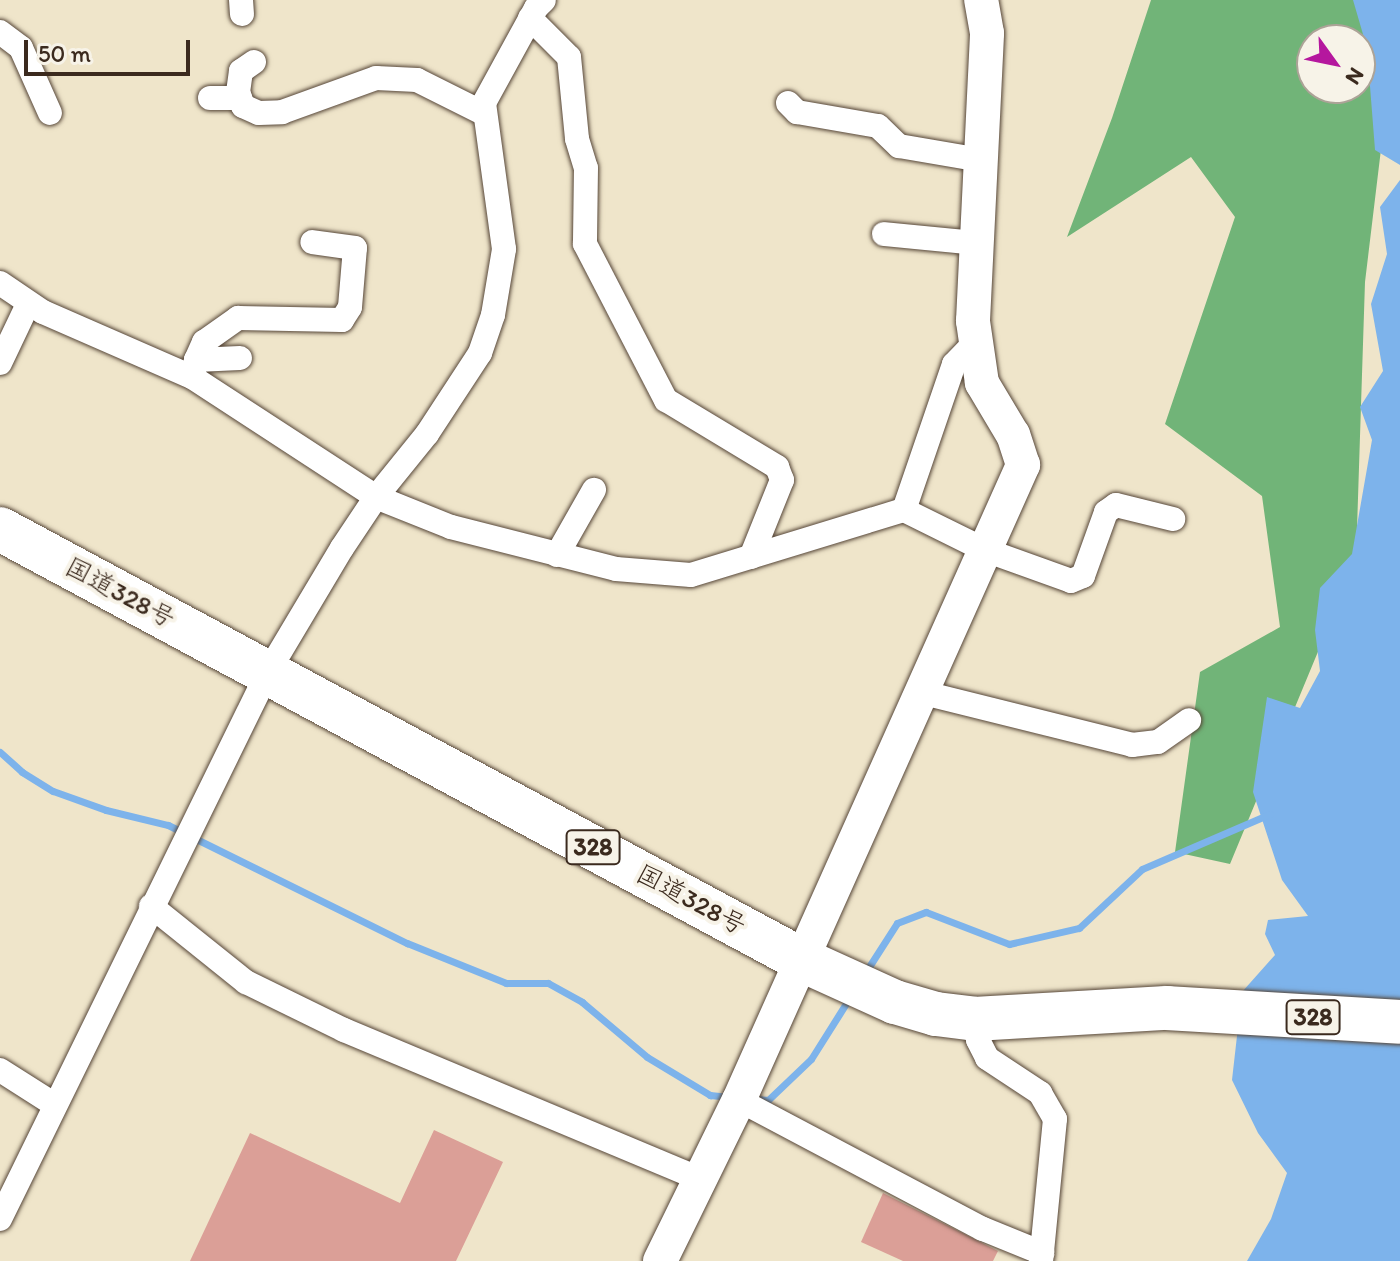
<!DOCTYPE html>
<html>
<head>
<meta charset="utf-8">
<style>
  body { margin:0 }
  #map { position:relative; width:1400px; height:1261px; overflow:hidden; background:#efe5ca; font-family:Itim,"Klee One",sans-serif }
  div>[style] { position:absolute }
  .forest>* { inset:0; background:#71b478 }
  .water>* { inset:0; background:#7db3eb }
  .stream>* { height:7px; margin:-3.5px; padding:0 3.5px; transform-origin:3.5px; border-radius:3.5px; background:#7db3eb }
  .building>* { inset:0; background:#db9f97 }
  .roads { filter:drop-shadow(0 0 2px #564638) drop-shadow(0 0 2px #564638) }
  .street>* { height:24px; margin:-12px; padding:0 12px; transform-origin:12px; border-radius:12px; background:#fff }
  .secondary>* { height:34px; margin:-17px; padding:0 17px; transform-origin:17px; border-radius:17px; background:#fff }
  .highway>* { height:44px; margin:-22px; padding:0 22px; transform-origin:22px; border-radius:22px; background:#fff }
  span { translate:-50% -50%; white-space:nowrap; text-align:center; line-height:1.15; -webkit-text-stroke:8px #f7f3e8; paint-order:stroke }
  .shield-label span { padding:2px 6px; background:#f7f3e8; border:2px solid; border-radius:6px; -webkit-text-stroke-width:0 }
  .shield-label { font-size:24px; color:#3b2a1e; font-weight:700 }
  .street-label { font-size:26px; color:#3b2a1e }
  .north { position:absolute; left:1296px; top:24px; width:80px; height:80px; box-sizing:border-box; background:#f7f3e8; border:2px solid #aca397; border-radius:50%; rotate:123deg; font-size:22px; font-weight:700; line-height:32px; text-align:center; color:#3b2a1e }
  .north::after { content:''; display:block; margin:auto; width:28px; height:36px; background:#b5179e; clip-path:polygon(50% 0,100% 100%,50% 72%,0 100%) }
  .scale { position:absolute; left:24px; top:40px; width:166px; height:36px; box-sizing:border-box; border:4px solid #3b2a1e; border-top:0; padding-left:10px; font-size:24px; line-height:28px; white-space:nowrap; color:#3b2a1e; -webkit-text-stroke:6px #f7f3e8; paint-order:stroke }
</style>
</head>
<body>
<div id="map">
  <div class="forest">
    <div style="clip-path:polygon(evenodd,1151px 0,1399px 0,1365px 282px,1356px 560px,1230px 864px,1175px 852px,1200px 672px,1280px 627px,1262px 496px,1165px 424px,1235px 217px,1191px 157px,1067px 237px,1112px 118px,1151px 0,1312px 40px,1360px 40px,1360px 88px,1312px 88px,1312px 40px)"></div>
  </div>
  <div class="water">
    <div style="clip-path:polygon(1353px 0,1400px 0,1400px 165px,1375px 150px,1367px 48px)"></div>
    <div style="clip-path:polygon(1400px 180px,1400px 1261px,1247px 1261px,1271px 1219px,1287px 1173px,1258px 1133px,1232px 1080px,1242px 992px,1275px 955px,1265px 934px,1268px 920px,1308px 916px,1282px 880px,1253px 792px,1267px 697px,1300px 708px,1320px 671px,1315px 630px,1320px 588px,1352px 554px,1372px 440px,1360px 407px,1383px 371px,1371px 304px,1387px 254px,1380px 207px)"></div>
  </div>
  <div class="stream">
    <div style="left:0;top:752px;width:30px;rotate:42deg"></div>
    <div style="left:22px;top:772px;width:36px;rotate:32deg"></div>
    <div style="left:53px;top:791px;width:56px;rotate:19.7deg"></div>
    <div style="left:106px;top:810px;width:64px;rotate:13.6deg"></div>
    <div style="left:168px;top:825px;width:267px;rotate:26.3deg"></div>
    <div style="left:407px;top:943px;width:107px;rotate:22deg"></div>
    <div style="left:506px;top:983px;width:42px"></div>
    <div style="left:548px;top:983px;width:39px;rotate:29deg"></div>
    <div style="left:582px;top:1002px;width:85px;rotate:40.2deg"></div>
    <div style="left:647px;top:1057px;width:74px;rotate:31.1deg"></div>
    <div style="left:710px;top:1095px;width:18px;rotate:6deg"></div>
    <div style="left:865px;top:973px;width:59px;rotate:-57.4deg"></div>
    <div style="left:897px;top:923px;width:31px;rotate:-21deg"></div>
    <div style="left:926px;top:912px;width:89px;rotate:21.1deg"></div>
    <div style="left:1009px;top:944px;width:72px;rotate:-12.9deg"></div>
    <div style="left:1079px;top:928px;width:86px;rotate:-43.1deg"></div>
    <div style="left:1142px;top:869px;width:139px;rotate:-23.3deg"></div>
    <div style="left:757px;top:1099px;width:11px;rotate:5deg"></div>
    <div style="left:768px;top:1100px;width:59px;rotate:-43.6deg"></div>
    <div style="left:811px;top:1059px;width:73px;rotate:-57.8deg"></div>
  </div>
  <div class="building">
    <div style="clip-path:polygon(434px 1130px,503px 1162px,456px 1261px,190px 1261px,250px 1133px,400px 1203px)"></div>
    <div style="clip-path:polygon(883px 1193px,998px 1251px,993px 1261px,903px 1261px,861px 1242px)"></div>
  </div>
  <div class="roads">
    <div class="street">
      <div style="left:241px;top:0;width:14px;rotate:86deg"></div>
      <div style="left:530px;top:18px;width:55px;rotate:45deg"></div>
      <div style="left:569px;top:57px;width:82px;rotate:84.4deg"></div>
      <div style="left:577px;top:139px;width:30px;rotate:73deg"></div>
      <div style="left:586px;top:168px;width:76px;rotate:90.8deg"></div>
      <div style="left:585px;top:244px;width:176px;rotate:62.6deg"></div>
      <div style="left:666px;top:400px;width:130px;rotate:31.1deg"></div>
      <div style="left:777px;top:467px;width:14px;rotate:69deg"></div>
      <div style="left:782px;top:480px;width:83px;rotate:111.9deg"></div>
      <div style="left:0;top:32px;width:26px;rotate:37deg"></div>
      <div style="left:21px;top:48px;width:71px;rotate:66deg"></div>
      <div style="left:254px;top:62px;width:16px;rotate:145deg"></div>
      <div style="left:241px;top:71px;width:21px;rotate:98deg"></div>
      <div style="left:238px;top:92px;width:15px;rotate:70deg"></div>
      <div style="left:243px;top:106px;width:17px;rotate:24deg"></div>
      <div style="left:259px;top:113px;width:23px;rotate:-2deg"></div>
      <div style="left:282px;top:112px;width:100px;rotate:-19.9deg"></div>
      <div style="left:376px;top:78px;width:41px;rotate:2.8deg"></div>
      <div style="left:417px;top:80px;width:76px;rotate:26.6deg"></div>
      <div style="left:210px;top:98px;width:30px"></div>
      <div style="left:788px;top:103px;width:13px;rotate:45deg"></div>
      <div style="left:797px;top:112px;width:82px;rotate:9.8deg"></div>
      <div style="left:878px;top:126px;width:29px;rotate:44deg"></div>
      <div style="left:899px;top:146px;width:83px;rotate:9.7deg"></div>
      <div style="left:884px;top:234px;width:92px;rotate:5.6deg"></div>
      <div style="left:0;top:283px;width:52px;rotate:34deg"></div>
      <div style="left:43px;top:312px;width:163px;rotate:23.6deg"></div>
      <div style="left:192px;top:377px;width:220px;rotate:33.1deg"></div>
      <div style="left:376px;top:497px;width:81px;rotate:21.8deg"></div>
      <div style="left:451px;top:527px;width:170px;rotate:14.3deg"></div>
      <div style="left:616px;top:569px;width:75px;rotate:4.6deg"></div>
      <div style="left:691px;top:575px;width:223px;rotate:-17deg"></div>
      <div style="left:904px;top:510px;width:90px;rotate:26.3deg"></div>
      <div style="left:985px;top:550px;width:91px;rotate:19.8deg"></div>
      <div style="left:1071px;top:581px;width:13px;rotate:-23deg"></div>
      <div style="left:1083px;top:576px;width:68px;rotate:-70.2deg"></div>
      <div style="left:1106px;top:512px;width:12px;rotate:-35deg"></div>
      <div style="left:1116px;top:505px;width:59px;rotate:13.8deg"></div>
      <div style="left:196px;top:360px;width:20px;rotate:-66deg"></div>
      <div style="left:204px;top:342px;width:42px;rotate:-35.2deg"></div>
      <div style="left:238px;top:318px;width:104px;rotate:1.1deg"></div>
      <div style="left:342px;top:320px;width:15px;rotate:-58deg"></div>
      <div style="left:350px;top:307px;width:59px;rotate:-85.2deg"></div>
      <div style="left:355px;top:248px;width:43px;rotate:-172.1deg"></div>
      <div style="left:0;top:363px;width:65px;rotate:-64.6deg"></div>
      <div style="left:194px;top:371px;width:11px;rotate:-80deg"></div>
      <div style="left:196px;top:360px;width:44px;rotate:-2.6deg"></div>
      <div style="left:904px;top:510px;width:154px;rotate:-71.1deg"></div>
      <div style="left:954px;top:364px;width:32px;rotate:-46deg"></div>
      <div style="left:557px;top:555px;width:75px;rotate:-60.4deg"></div>
      <div style="left:920px;top:692px;width:219px;rotate:14deg"></div>
      <div style="left:1132px;top:745px;width:26px;rotate:-7deg"></div>
      <div style="left:1158px;top:742px;width:38px;rotate:-35deg"></div>
      <div style="left:151px;top:906px;width:122px;rotate:38.7deg"></div>
      <div style="left:246px;top:982px;width:109px;rotate:26.1deg"></div>
      <div style="left:344px;top:1030px;width:387px;rotate:22.7deg"></div>
      <div style="left:974px;top:1019px;width:21px;rotate:79deg"></div>
      <div style="left:978px;top:1040px;width:20px;rotate:63deg"></div>
      <div style="left:987px;top:1058px;width:64px;rotate:33.4deg"></div>
      <div style="left:1040px;top:1093px;width:30px;rotate:60deg"></div>
      <div style="left:1055px;top:1119px;width:143px;rotate:95.6deg"></div>
      <div style="left:0;top:1070px;width:65px;rotate:32.5deg"></div>
      <div style="left:739px;top:1100px;width:276px;rotate:27.9deg"></div>
      <div style="left:983px;top:1229px;width:64px;rotate:22.1deg"></div>
      <div style="left:0;top:1219px;width:609px;rotate:-63.9deg"></div>
      <div style="left:268px;top:672px;width:144px;rotate:-59.2deg"></div>
      <div style="left:342px;top:548px;width:61px;rotate:-56.3deg"></div>
      <div style="left:376px;top:497px;width:81px;rotate:-51deg"></div>
      <div style="left:427px;top:434px;width:97px;rotate:-56.8deg"></div>
      <div style="left:480px;top:353px;width:40px;rotate:-71.1deg"></div>
      <div style="left:493px;top:315px;width:67px;rotate:-80.5deg"></div>
      <div style="left:504px;top:249px;width:147px;rotate:-97.8deg"></div>
      <div style="left:484px;top:103px;width:108px;rotate:-61.3deg"></div>
      <div style="left:536px;top:8px;width:11px;rotate:-45deg"></div>
    </div>
    <div class="secondary">
      <div style="left:660px;top:1261px;width:179px;rotate:-63.9deg"></div>
      <div style="left:739px;top:1100px;width:696px;rotate:-65.9deg"></div>
      <div style="left:1023px;top:465px;width:32px;rotate:-108deg"></div>
      <div style="left:1013px;top:435px;width:61px;rotate:-120.8deg"></div>
      <div style="left:982px;top:383px;width:63px;rotate:-98.3deg"></div>
      <div style="left:973px;top:321px;width:288px;rotate:-87.2deg"></div>
      <div style="left:987px;top:33px;width:34px;rotate:-100deg"></div>
    </div>
    <div class="highway">
      <div style="left:0;top:529px;width:908px;rotate:28.26deg"></div>
      <div style="left:800px;top:959px;width:104px;rotate:24.4deg"></div>
      <div style="left:895px;top:1002px;width:43px;rotate:16.3deg"></div>
      <div style="left:936px;top:1014px;width:38px;rotate:7deg"></div>
      <div style="left:974px;top:1019px;width:193px;rotate:-3.3deg"></div>
      <div style="left:1167px;top:1008px;width:233px;rotate:3.4deg"></div>
    </div>
  </div>
  <div class="shield-label">
    <span style="left:593px;top:847px">328</span>
    <span style="left:1313px;top:1017px">328</span>
  </div>
  <div class="street-label">
    <span style="left:120px;top:593px;rotate:28deg">国道328号</span>
    <span style="left:691px;top:900px;rotate:28deg">国道328号</span>
  </div>
  <div class="north">N</div>
  <div class="scale">50 m</div>
</div>
</body>
</html>
